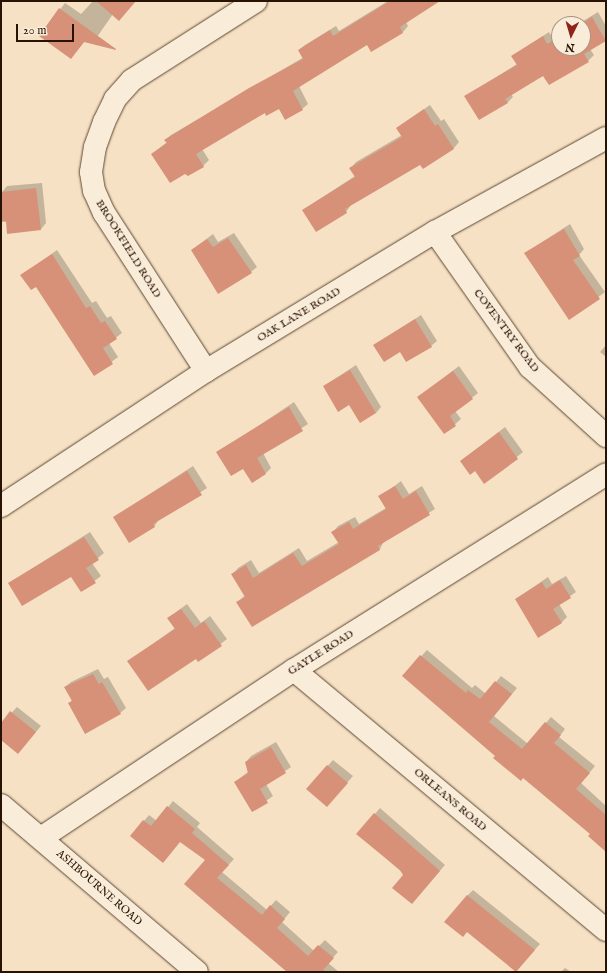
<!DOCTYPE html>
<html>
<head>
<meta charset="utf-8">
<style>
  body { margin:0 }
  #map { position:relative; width:607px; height:973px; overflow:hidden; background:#f6e1c4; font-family:"IM FELL English",serif }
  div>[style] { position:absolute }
  .shadow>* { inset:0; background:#0003 }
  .building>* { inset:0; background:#d79179 }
  .roads { filter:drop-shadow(0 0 1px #5c4632) drop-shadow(0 0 1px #5c4632) }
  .street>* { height:22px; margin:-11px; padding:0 11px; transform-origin:11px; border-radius:11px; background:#f9ecd9 }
  .secondary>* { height:22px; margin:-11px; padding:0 11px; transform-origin:11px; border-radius:11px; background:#f9ecd9 }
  span { translate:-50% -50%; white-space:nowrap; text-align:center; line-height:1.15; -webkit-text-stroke:3.5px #f9ecd9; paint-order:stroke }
  .street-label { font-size:11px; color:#281302 }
  .frame { position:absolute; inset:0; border:2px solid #281302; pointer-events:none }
  .north { position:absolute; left:551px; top:16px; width:40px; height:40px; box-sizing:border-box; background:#f9ecd9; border:1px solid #a59583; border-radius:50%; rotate:185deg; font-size:11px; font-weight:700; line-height:16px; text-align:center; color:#281302 }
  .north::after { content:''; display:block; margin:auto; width:14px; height:18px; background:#8f2418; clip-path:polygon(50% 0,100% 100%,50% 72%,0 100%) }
  .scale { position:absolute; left:16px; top:24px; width:58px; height:18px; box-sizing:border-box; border:2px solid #281302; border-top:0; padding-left:5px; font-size:12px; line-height:14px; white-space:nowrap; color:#281302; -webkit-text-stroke:3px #f9ecd9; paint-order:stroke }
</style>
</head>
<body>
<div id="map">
  <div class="shadow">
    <div style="clip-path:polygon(93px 1px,136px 1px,113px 14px,97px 37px,85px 41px,71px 58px,40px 36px,65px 3px,81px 14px)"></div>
    <div style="clip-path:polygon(388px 1px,439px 1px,406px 22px,408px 26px,403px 32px,372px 50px,367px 43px,299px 86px,308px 104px,302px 109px,280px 108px,265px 111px,202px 149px,209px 160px,203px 166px,152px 154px,167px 142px,165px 140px,171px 135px,304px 57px,299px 50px,305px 45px,336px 26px,339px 31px)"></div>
    <div style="clip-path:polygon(598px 12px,606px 26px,606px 39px,590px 49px,594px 55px,588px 61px,544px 75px,511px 94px,513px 97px,507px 103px,466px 96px,517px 64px,512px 56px,549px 32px,553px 39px,559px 36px,559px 48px,583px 48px,583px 24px,578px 24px)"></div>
    <div style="clip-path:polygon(430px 105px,441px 121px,444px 119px,459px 142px,454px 148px,423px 168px,420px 164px,351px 205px,346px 212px,303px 210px,355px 176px,351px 168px,356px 162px,402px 135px,397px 128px)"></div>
    <div style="clip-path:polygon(42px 183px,46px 223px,41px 229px,1px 221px,2px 192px,7px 186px)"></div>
    <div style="clip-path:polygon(570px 224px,584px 249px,579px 255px,605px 292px,569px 319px,525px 253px)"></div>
    <div style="clip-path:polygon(234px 233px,257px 267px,251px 272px,192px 250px,213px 234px,218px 242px)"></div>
    <div style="clip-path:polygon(57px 250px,92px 303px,96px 301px,107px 318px,111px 316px,122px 333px,109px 343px,118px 357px,94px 375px,36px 286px,22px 275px)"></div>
    <div style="clip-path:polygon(421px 315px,437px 341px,431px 346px,400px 351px,375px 345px)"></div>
    <div style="clip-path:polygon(606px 345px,606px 357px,600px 352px)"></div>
    <div style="clip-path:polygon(356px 365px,381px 407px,376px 413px,350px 404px,324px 386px)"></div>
    <div style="clip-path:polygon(459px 366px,478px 393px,455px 411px,461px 419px,445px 433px,418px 397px)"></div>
    <div style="clip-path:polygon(294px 402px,308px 424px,263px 453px,271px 468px,266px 473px,252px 482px,243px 468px,218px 453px)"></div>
    <div style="clip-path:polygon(505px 427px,523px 452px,484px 483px,475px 470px,461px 461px)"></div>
    <div style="clip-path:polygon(193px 466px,207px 488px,159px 519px,154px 527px,114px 517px)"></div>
    <div style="clip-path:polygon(401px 481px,409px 494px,422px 486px,435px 509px,384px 541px,380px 549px,252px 626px,238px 602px,245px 595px,233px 574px,238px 568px,251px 560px,259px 573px,299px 548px,307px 561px,339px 542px,333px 532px,338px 526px,355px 517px,359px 524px,386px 508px,380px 497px)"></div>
    <div style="clip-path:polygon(90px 532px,104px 553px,92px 563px,101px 576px,81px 591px,72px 575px,9px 583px)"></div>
    <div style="clip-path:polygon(566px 576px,576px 592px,559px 604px,567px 617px,561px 623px,516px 599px,548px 577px,552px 584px)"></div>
    <div style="clip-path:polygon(187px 604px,201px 623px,210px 616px,227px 639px,199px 661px,196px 658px,129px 661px,175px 628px,168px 618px)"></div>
    <div style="clip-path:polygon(427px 650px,472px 688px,475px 685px,486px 694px,501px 676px,517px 688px,494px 716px,528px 744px,551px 717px,565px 729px,559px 737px,595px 766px,581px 783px,606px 806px,606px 850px,591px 834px,403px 676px)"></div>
    <div style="clip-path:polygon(98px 669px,104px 679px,108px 677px,126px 708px,120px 713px,69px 704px,72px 700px,65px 687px,71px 682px)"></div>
    <div style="clip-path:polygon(17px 707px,41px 726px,23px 747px,1px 739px,1px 724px)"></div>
    <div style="clip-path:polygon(276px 742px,291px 767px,266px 784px,273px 796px,252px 811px,235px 782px,248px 772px,246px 762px,251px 756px)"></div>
    <div style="clip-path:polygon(333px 760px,353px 776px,332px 800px,307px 789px)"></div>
    <div style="clip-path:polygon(173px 801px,200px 823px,197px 827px,234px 859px,222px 872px,267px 910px,276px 900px,290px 912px,282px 922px,314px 951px,325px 940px,338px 952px,328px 963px,339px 972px,289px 972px,185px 884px,206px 860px,180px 841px,131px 836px,149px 815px,157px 821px)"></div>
    <div style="clip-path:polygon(380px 808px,445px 865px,417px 897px,405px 875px,358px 834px)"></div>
    <div style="clip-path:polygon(473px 890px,540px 944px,521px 965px,467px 896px)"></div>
    <div style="clip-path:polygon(565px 968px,571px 972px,561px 972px)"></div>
  </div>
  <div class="building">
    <div style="clip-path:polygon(96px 1px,136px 1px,119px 21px)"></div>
    <div style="clip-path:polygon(390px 1px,440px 1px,400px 27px,403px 33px,371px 52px,367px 45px,293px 91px,303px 110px,285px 120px,279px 109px,266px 116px,265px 113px,196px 154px,204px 167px,188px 176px,185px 174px,170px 183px,151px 154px,167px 143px,164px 140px,249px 88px,303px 59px,298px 50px,330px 30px,333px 36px)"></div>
    <div style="clip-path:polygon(59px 8px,116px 49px,116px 50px,84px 42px,71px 59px,39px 36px)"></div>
    <div style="clip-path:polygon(592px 17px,606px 41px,584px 54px,589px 62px,549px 85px,543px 76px,505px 99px,508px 103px,479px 120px,464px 96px,517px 65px,511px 56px,543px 36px,547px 44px,559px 37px,559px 48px,583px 48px,583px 24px,581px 24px)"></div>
    <div style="clip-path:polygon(424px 109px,435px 126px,438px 124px,454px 149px,423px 169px,420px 165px,345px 209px,347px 213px,316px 232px,302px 210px,355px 177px,349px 168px,402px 137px,396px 128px)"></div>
    <div style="clip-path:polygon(36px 188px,41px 230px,7px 234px,6px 221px,1px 222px,1px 192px)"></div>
    <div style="clip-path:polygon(564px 229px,580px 256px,573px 260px,600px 299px,569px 320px,524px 253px)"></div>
    <div style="clip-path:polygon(228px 238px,252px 273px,218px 294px,191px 250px,207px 239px,213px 247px)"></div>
    <div style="clip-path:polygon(52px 254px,86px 308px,90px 306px,101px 323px,105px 321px,117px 339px,103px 348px,113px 364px,94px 376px,36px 287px,31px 290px,20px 275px)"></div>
    <div style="clip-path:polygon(415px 319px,432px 347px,406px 362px,400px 352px,384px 362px,373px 345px)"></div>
    <div style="clip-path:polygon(350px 370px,376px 413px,360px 423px,349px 405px,338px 412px,323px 386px)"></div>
    <div style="clip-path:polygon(453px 371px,473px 399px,450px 416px,456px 426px,444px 434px,417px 397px)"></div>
    <div style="clip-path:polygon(289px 407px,303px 431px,257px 458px,266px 474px,252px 483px,243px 469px,231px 476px,216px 452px)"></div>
    <div style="clip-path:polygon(499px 432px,518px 459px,484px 484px,475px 471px,470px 475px,460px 461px)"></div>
    <div style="clip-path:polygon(187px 471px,202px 495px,153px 524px,155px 527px,129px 543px,113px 517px)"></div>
    <div style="clip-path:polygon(395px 486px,403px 499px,416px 491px,430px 515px,378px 546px,380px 550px,252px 627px,236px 602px,245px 597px,231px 574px,246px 565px,253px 578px,293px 553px,302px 566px,339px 544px,331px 532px,349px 522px,353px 529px,386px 509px,378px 496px)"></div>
    <div style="clip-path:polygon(84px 537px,99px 560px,86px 568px,96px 583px,81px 592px,71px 577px,22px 606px,8px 583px)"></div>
    <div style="clip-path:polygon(560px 580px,571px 598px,553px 609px,562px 623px,538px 638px,515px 599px,542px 582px,546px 589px)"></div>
    <div style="clip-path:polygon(181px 609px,195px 628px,204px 621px,222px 646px,198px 662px,196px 659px,148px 691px,127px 661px,175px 629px,167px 618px)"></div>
    <div style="clip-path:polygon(420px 655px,466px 693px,468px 690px,480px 699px,495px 681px,512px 694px,489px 722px,522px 749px,545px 722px,561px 735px,554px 743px,590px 773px,576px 789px,606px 815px,606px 852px,588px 836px,590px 834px,523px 778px,521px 781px,493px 758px,495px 756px,402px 676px)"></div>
    <div style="clip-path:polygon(93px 674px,99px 684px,102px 682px,121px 714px,85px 734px,68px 703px,72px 701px,64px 687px)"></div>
    <div style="clip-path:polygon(10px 711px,36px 732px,18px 754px,1px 740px,1px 723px)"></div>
    <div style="clip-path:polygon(271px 747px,286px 773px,260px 789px,268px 803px,252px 812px,234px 782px,248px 773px,245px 762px)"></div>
    <div style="clip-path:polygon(327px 765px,348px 783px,327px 807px,306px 789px)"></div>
    <div style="clip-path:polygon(167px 806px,195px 829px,192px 833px,229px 865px,217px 878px,262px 915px,270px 905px,285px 919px,277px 928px,308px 956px,318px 945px,334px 958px,323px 970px,326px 972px,287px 972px,184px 884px,205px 860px,180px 842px,163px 863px,130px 836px,143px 820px,151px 826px)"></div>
    <div style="clip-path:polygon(374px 813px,440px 871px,412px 904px,392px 888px,403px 875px,400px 870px,356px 834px)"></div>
    <div style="clip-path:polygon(467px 895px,535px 950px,516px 972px,467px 932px,463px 937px,444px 922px)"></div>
  </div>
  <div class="roads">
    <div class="street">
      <div style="left:435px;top:232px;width:165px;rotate:54.9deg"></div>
      <div style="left:530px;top:367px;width:103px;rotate:42.2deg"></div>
      <div style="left:206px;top:371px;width:188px;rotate:-122.8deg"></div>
      <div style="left:104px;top:213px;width:24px;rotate:-114deg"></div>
      <div style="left:94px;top:191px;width:19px;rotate:-99deg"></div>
      <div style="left:91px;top:172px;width:25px;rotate:-81deg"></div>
      <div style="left:95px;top:147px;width:27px;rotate:-70deg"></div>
      <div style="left:104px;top:122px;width:25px;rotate:-64deg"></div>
      <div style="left:115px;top:99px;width:25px;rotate:-48deg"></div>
      <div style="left:132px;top:80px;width:147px;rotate:-32.5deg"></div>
      <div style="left:1px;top:506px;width:245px;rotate:-33.4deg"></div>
      <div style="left:206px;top:371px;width:268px;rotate:-31.3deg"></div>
      <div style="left:435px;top:232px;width:195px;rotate:-28.8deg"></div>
      <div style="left:294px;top:670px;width:406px;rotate:39.8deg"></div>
      <div style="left:41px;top:838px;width:304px;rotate:-33.6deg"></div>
      <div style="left:294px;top:670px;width:368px;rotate:-32.1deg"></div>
    </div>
    <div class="secondary">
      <div style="left:1px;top:805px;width:257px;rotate:40.4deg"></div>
    </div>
  </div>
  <div class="street-label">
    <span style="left:128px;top:249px;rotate:58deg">BROOKFIELD ROAD</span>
    <span style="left:299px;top:315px;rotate:-31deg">OAK LANE ROAD</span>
    <span style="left:506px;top:331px;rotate:53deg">COVENTRY ROAD</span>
    <span style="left:321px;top:653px;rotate:-32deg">GAYLE ROAD</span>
    <span style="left:450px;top:800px;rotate:40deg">ORLEANS ROAD</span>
    <span style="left:99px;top:888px;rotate:41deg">ASHBOURNE ROAD</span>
  </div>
  <div class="frame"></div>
  <div class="north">N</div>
  <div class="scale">20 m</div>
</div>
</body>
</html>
